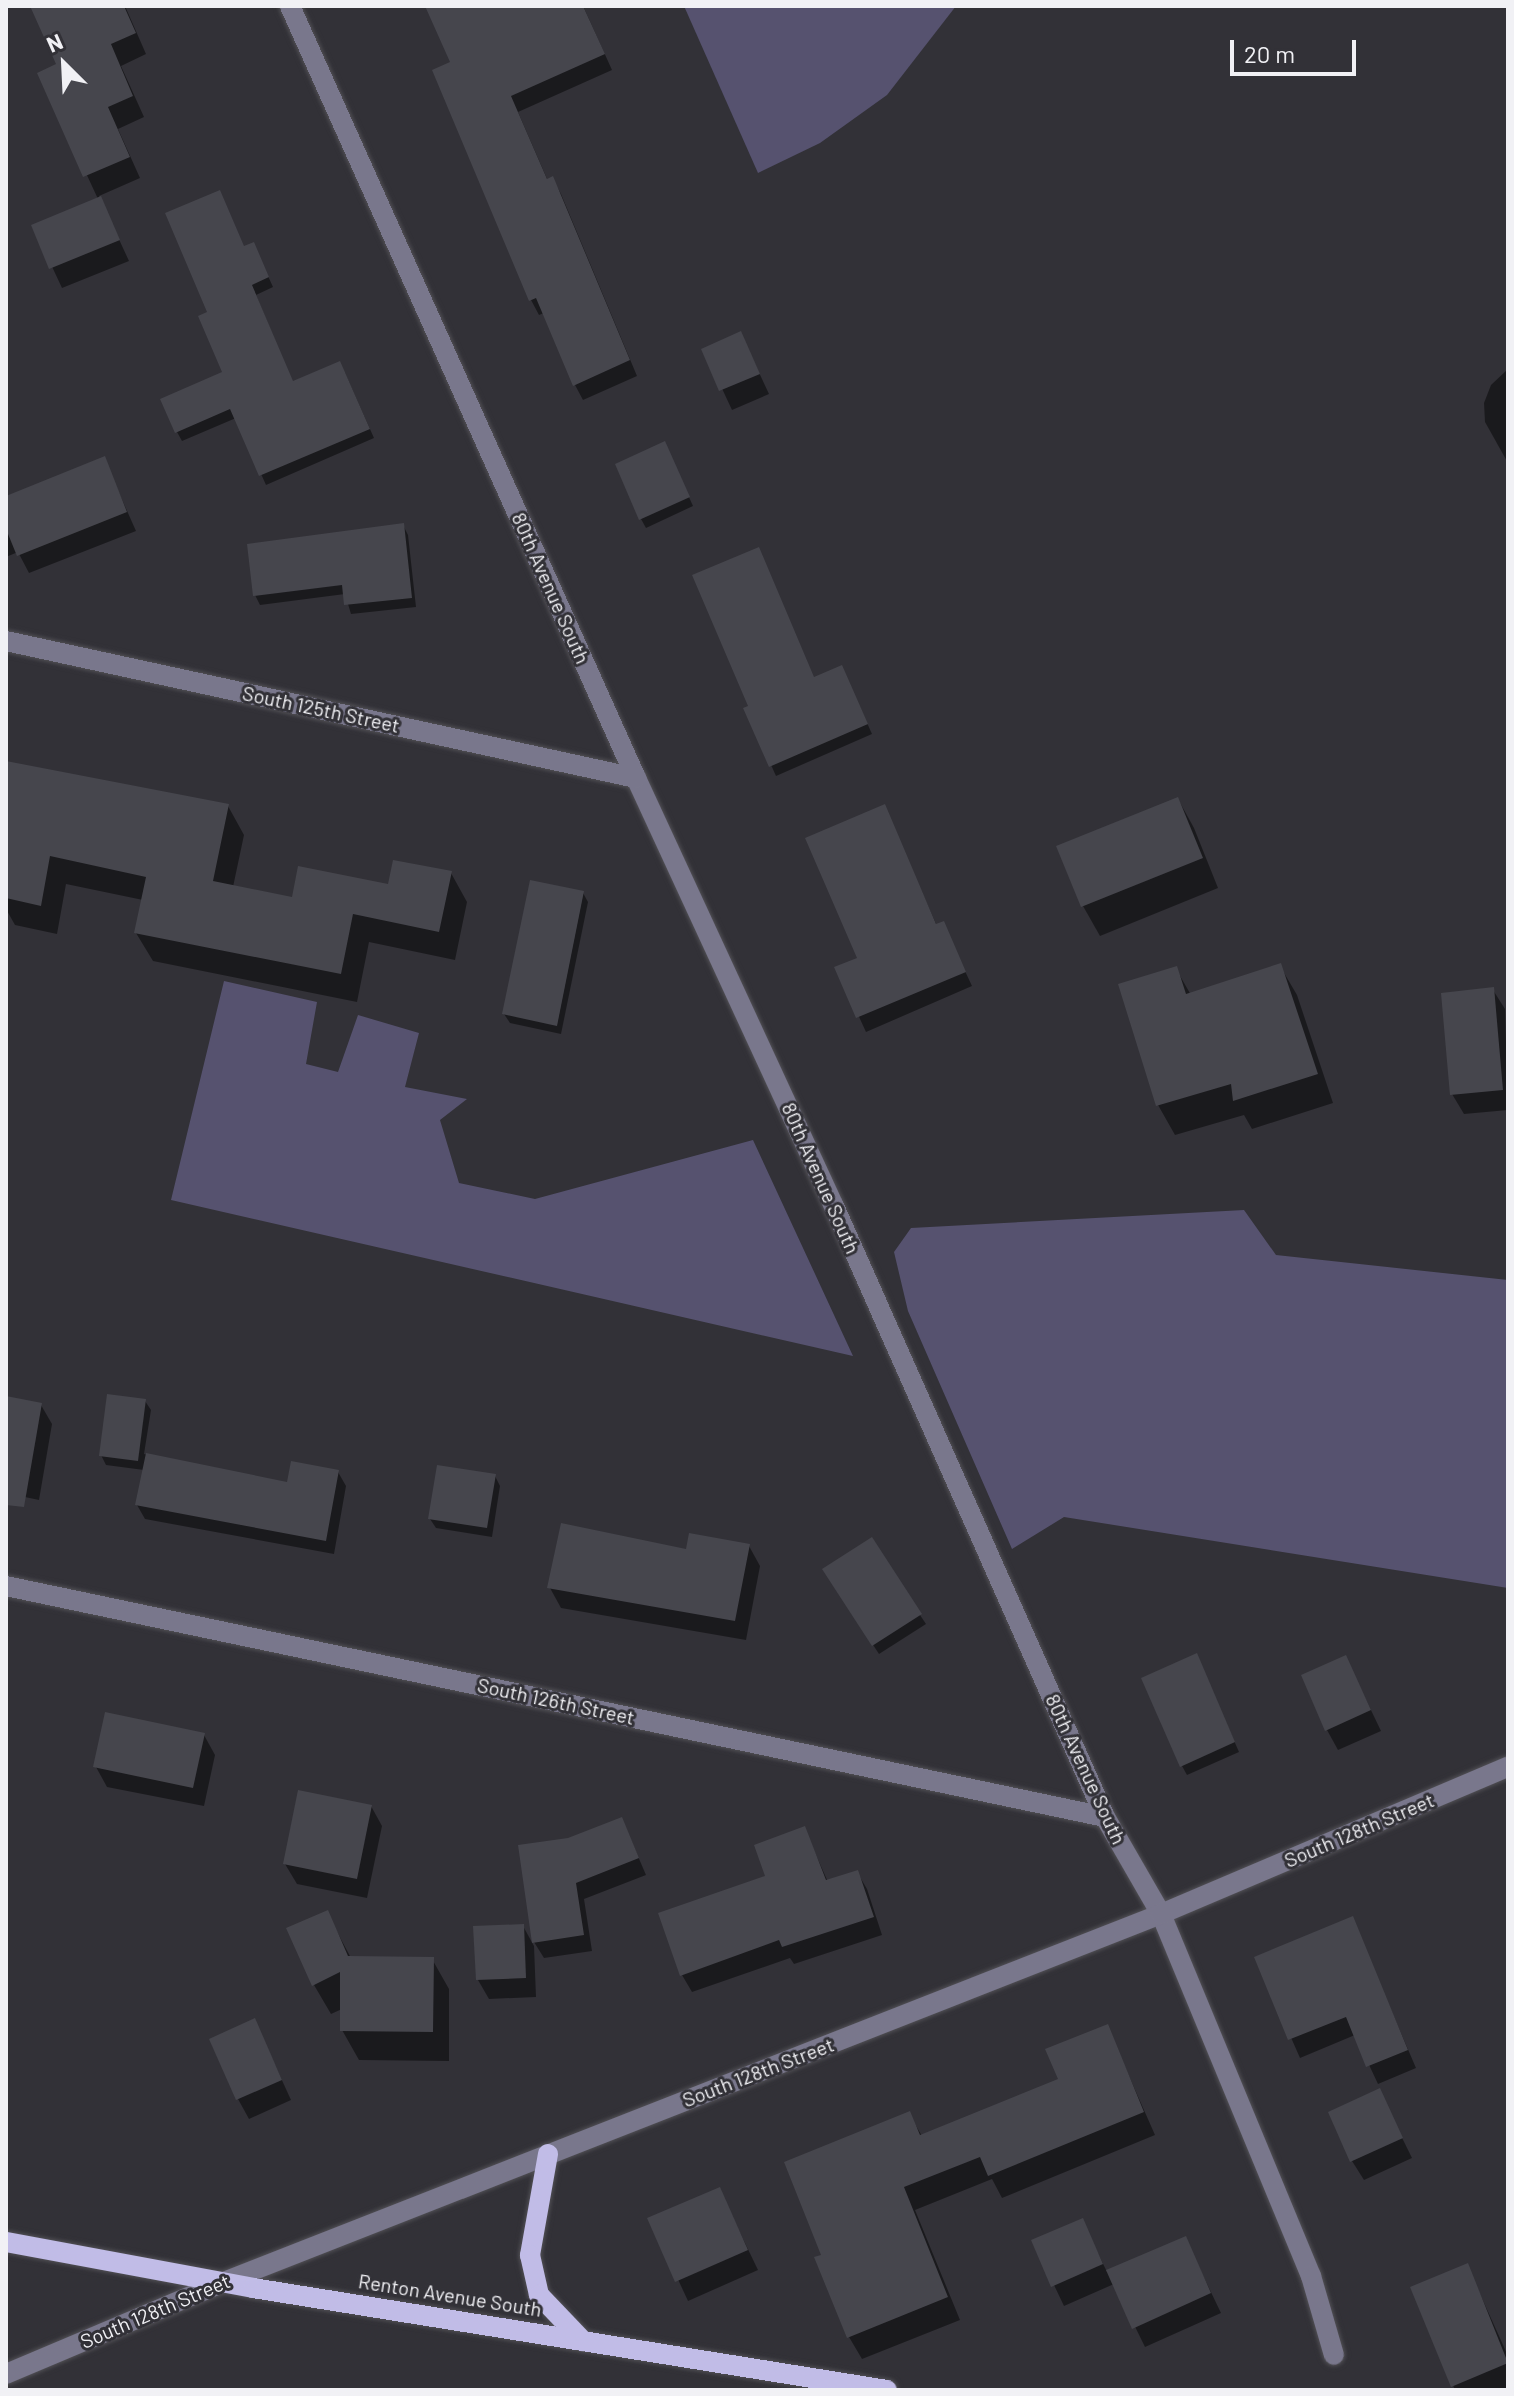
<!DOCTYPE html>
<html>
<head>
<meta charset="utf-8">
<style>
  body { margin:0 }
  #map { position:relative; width:1514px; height:2396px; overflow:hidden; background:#323137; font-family:Barlow,sans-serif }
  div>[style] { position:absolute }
  .green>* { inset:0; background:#56526f }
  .shadow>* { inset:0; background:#0007 }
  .building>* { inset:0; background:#46464d }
  .roads { filter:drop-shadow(0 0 2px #515055) drop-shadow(0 0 2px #515055) }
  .minor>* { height:20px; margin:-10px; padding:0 10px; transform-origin:10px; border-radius:10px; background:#79778c }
  .major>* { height:20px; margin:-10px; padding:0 10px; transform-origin:10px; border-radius:10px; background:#c1bce7 }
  span { translate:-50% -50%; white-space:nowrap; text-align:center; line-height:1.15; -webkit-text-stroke:6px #323137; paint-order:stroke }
  .street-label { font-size:20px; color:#f1f1f5 }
  .frame { position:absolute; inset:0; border:8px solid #f1f1f5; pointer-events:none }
  .north { position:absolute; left:24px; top:24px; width:80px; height:80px; -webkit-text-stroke:6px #323137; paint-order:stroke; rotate:336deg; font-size:22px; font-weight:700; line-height:32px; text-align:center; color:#f1f1f5 }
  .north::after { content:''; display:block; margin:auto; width:28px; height:36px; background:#f1f1f5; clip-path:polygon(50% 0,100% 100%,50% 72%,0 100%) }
  .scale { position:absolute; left:1230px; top:40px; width:126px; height:36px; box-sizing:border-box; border:4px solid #f1f1f5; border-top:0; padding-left:10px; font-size:24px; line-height:28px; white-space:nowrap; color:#f1f1f5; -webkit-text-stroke:6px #323137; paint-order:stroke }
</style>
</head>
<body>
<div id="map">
  <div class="green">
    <div style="clip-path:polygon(684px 6px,956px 6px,887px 95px,820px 143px,758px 173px)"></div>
    <div style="clip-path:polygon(224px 981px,317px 1002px,306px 1064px,338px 1072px,358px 1015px,419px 1033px,405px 1087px,467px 1099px,440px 1120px,459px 1183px,535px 1199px,753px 1140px,853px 1356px,171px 1200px)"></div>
    <div style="clip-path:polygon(1244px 1210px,1276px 1255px,1508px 1280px,1508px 1588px,1064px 1517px,1012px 1549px,908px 1311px,894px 1252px,911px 1228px)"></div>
  </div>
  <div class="shadow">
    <div style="clip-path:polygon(41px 6px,125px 6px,146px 54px,121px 66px,144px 117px,118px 129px,140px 178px,99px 196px,129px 261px,62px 288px,33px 226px,98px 199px,40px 74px,58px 65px)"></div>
    <div style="clip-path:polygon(428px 6px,590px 6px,584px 8px,612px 70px,518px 112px,548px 181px,553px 179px,561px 194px,637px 376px,583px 400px,575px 385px,544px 313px,539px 315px,531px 300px,452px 63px)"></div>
    <div style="clip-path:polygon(244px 248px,258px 254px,273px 287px,256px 295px,293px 383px,345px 373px,374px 438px,266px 485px,236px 418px,182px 441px,177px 432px,225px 373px,210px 313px)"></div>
    <div style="clip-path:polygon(741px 334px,769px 394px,732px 410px,704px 350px)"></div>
    <div style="clip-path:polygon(1508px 369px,1508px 463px,1485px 422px,1484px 403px,1491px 385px)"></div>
    <div style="clip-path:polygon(669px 453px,693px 506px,646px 528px,641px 519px)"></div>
    <div style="clip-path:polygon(104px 459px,136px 531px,29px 573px,18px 552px,6px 557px,6px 498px)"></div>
    <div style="clip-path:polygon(403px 525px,408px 535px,416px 607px,351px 614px,345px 594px,260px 605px,255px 595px)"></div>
    <div style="clip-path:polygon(846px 676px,872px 734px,776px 776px,746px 709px,814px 679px)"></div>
    <div style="clip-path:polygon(6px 762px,228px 806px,244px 835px,233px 887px,293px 899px,389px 887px,451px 873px,467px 902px,455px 960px,369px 942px,357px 1002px,153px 961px,136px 933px,143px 900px,66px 884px,57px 934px,15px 925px,6px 909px)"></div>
    <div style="clip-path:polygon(1178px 799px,1194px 828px,1218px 888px,1100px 936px,1083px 906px,1059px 847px)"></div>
    <div style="clip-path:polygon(884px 807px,937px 926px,943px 924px,972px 986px,866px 1032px,837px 969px,860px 959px)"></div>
    <div style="clip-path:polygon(583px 893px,588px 902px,561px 1034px,510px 1023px,504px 1014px)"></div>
    <div style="clip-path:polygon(1280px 966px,1297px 995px,1333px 1103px,1252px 1129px,1244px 1115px,1175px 1135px,1158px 1105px,1176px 969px,1191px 995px)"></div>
    <div style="clip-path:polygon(1493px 990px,1505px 1009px,1508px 1110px,1464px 1114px,1452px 1094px)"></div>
    <div style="clip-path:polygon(6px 1398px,41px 1405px,52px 1424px,39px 1500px,6px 1493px)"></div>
    <div style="clip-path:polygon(145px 1401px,151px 1410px,144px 1454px,289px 1484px,338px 1472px,346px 1486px,334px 1554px,145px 1519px,137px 1505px,144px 1470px,106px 1465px,101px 1455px)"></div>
    <div style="clip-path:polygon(495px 1476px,500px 1486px,492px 1537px,436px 1528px,430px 1519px)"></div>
    <div style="clip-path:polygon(749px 1546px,760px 1566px,746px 1640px,561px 1608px,550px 1588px,687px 1552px)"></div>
    <div style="clip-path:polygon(830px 1579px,920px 1615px,926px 1624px,879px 1654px)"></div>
    <div style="clip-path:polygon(1346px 1658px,1381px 1731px,1338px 1750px,1327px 1730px)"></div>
    <div style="clip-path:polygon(1201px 1665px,1239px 1752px,1187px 1775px,1182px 1766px)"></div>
    <div style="clip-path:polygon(204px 1735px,215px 1755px,204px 1806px,107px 1787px,96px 1767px)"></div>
    <div style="clip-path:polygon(371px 1806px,382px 1826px,367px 1898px,297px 1884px,285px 1864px)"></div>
    <div style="clip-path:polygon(622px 1819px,646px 1875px,584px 1899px,592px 1951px,544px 1958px,534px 1942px,568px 1840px)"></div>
    <div style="clip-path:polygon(804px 1828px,828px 1882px,857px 1872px,867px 1889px,882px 1935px,794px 1964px,790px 1958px,692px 1992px,682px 1975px,768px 1877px)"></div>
    <div style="clip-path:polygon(327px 1913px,351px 1958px,432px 1959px,449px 1989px,449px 2061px,359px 2060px,342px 2030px,342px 2009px,331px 2014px,314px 1985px)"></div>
    <div style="clip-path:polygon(1352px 1919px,1416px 2068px,1378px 2084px,1355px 2035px,1300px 2058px,1256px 1958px)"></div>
    <div style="clip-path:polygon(523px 1926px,534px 1946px,536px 1997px,489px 1999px,478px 1980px)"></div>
    <div style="clip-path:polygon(255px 2021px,291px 2100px,249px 2119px,238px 2099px)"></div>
    <div style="clip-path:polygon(1107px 2026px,1155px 2135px,1002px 2198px,992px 2179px,915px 2210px,960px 2320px,862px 2359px,849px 2337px,824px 2256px,909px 2114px,922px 2136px,1060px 2080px)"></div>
    <div style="clip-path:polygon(1379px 2091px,1412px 2158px,1364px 2180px,1352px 2161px)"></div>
    <div style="clip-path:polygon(719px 2189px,758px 2270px,688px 2301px,650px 2219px)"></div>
    <div style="clip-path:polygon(1082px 2220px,1107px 2272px,1185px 2238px,1221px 2313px,1145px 2347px,1114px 2284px,1064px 2306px,1033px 2241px)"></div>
    <div style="clip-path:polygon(1467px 2265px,1508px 2356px,1508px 2388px,1502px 2390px,1455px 2390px,1412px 2289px)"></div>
  </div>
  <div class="building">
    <div style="clip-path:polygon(30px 6px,124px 6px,136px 33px,111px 44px,133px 96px,108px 107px,130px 157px,83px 177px,37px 73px,56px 64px)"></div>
    <div style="clip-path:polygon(425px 6px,583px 6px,605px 54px,511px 96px,547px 179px,553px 176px,630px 360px,573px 386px,536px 298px,529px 301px,432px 70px,450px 62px)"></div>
    <div style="clip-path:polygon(220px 190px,244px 246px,254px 242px,269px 277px,252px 285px,293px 381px,340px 361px,370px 429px,259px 476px,230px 409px,175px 433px,160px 399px,222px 372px,198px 316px,207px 312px,165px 213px)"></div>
    <div style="clip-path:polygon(101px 196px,120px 240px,49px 269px,31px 225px)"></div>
    <div style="clip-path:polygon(741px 331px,760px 374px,719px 391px,701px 349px)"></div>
    <div style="clip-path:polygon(665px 441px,690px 497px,639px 520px,615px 464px)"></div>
    <div style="clip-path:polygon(105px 456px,127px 512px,17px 556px,6px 529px,6px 496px)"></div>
    <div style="clip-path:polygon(404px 523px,412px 598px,344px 605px,342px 585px,253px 596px,247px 544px)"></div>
    <div style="clip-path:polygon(759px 547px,814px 677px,842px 665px,868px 724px,769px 767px,743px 708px,748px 706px,692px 575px)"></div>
    <div style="clip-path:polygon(6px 761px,229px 804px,213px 881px,292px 897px,298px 866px,388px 884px,393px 860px,452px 871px,439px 932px,353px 914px,341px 974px,134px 933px,146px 877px,50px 856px,41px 906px,6px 898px)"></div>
    <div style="clip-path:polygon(1178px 797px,1203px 858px,1081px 907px,1056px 846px)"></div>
    <div style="clip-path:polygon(885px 804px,936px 924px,944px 921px,966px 972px,856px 1018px,834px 967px,857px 958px,805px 838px)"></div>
    <div style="clip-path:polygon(530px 880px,584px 891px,557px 1026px,502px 1014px)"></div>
    <div style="clip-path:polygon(1281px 963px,1318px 1074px,1233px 1101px,1231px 1084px,1156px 1106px,1118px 984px,1177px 966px,1186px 994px)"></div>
    <div style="clip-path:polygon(1494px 987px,1503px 1090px,1450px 1095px,1441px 993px)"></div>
    <div style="clip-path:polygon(107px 1394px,146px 1399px,138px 1461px,99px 1456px)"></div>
    <div style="clip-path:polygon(6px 1396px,42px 1403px,24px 1507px,6px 1505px)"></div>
    <div style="clip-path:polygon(146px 1453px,287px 1482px,291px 1461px,339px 1470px,326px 1541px,135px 1505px)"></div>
    <div style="clip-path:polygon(437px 1465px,496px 1474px,487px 1528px,428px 1519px)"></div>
    <div style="clip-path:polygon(561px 1523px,686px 1549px,689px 1533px,750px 1544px,735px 1621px,547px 1588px)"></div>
    <div style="clip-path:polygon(872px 1537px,922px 1614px,872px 1646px,822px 1569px)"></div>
    <div style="clip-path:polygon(1197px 1653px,1235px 1742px,1180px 1767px,1141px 1678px)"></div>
    <div style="clip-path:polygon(1346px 1655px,1371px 1710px,1325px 1731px,1301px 1675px)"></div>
    <div style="clip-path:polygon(105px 1712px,205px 1733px,193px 1788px,93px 1767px)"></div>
    <div style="clip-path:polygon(298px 1790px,372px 1805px,357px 1879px,283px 1864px)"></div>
    <div style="clip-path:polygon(622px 1817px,639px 1858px,576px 1883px,584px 1935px,532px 1943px,518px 1845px,568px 1838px)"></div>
    <div style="clip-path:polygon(805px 1826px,826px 1880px,858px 1870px,874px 1917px,782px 1947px,779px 1940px,680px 1976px,658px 1913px,765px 1876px,754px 1845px)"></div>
    <div style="clip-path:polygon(328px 1910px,348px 1956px,434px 1957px,433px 2032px,340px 2031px,340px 1972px,312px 1986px,286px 1928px)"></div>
    <div style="clip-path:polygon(1353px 1916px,1408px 2050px,1366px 2067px,1346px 2017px,1288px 2040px,1254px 1957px)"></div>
    <div style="clip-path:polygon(524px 1924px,526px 1978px,476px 1980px,473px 1926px)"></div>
    <div style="clip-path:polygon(255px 2018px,282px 2080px,236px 2100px,209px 2039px)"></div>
    <div style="clip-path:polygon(1108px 2024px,1144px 2112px,988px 2176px,980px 2157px,904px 2187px,948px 2297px,847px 2338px,814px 2257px,821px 2255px,784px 2162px,910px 2111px,920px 2135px,1058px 2079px,1045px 2049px)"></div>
    <div style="clip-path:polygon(1380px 2088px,1403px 2138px,1350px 2162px,1328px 2112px)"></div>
    <div style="clip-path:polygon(720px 2187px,748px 2250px,675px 2282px,647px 2218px)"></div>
    <div style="clip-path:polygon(1083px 2218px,1103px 2264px,1051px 2287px,1031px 2240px)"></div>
    <div style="clip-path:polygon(1186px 2236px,1211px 2293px,1132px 2329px,1106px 2270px)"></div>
    <div style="clip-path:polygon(1468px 2263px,1508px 2363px,1451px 2387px,1410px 2287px)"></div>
  </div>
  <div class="roads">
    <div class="minor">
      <div style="left:290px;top:6px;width:846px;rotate:65.86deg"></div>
      <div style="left:636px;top:778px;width:472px;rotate:65.2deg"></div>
      <div style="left:834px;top:1206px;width:668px;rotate:66.08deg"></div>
      <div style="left:1105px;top:1817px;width:112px;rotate:60deg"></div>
      <div style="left:1161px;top:1914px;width:392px;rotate:67.5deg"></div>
      <div style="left:1311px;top:2276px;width:82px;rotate:73.8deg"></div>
      <div style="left:6px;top:641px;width:645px;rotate:12.27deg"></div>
      <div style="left:6px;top:1586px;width:1123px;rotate:11.87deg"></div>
      <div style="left:6px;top:2374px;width:233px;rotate:-22.9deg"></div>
      <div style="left:221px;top:2283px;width:1010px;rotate:-21.43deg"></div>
      <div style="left:1161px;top:1914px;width:377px;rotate:-23deg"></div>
    </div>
    <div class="major">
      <div style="left:548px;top:2154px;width:103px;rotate:100.1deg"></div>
      <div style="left:530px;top:2255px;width:41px;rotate:77.3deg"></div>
      <div style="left:539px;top:2295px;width:64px;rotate:46.3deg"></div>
      <div style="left:6px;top:2242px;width:251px;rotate:10.5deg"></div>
      <div style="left:253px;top:2288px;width:642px;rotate:9.14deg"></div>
    </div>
  </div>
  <div class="street-label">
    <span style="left:551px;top:588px;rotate:66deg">80th Avenue South</span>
    <span style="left:321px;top:709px;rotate:12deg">South 125th Street</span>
    <span style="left:821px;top:1178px;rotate:66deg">80th Avenue South</span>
    <span style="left:556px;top:1701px;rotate:12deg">South 126th Street</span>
    <span style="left:1086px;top:1769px;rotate:65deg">80th Avenue South</span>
    <span style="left:1359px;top:1830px;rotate:-23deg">South 128th Street</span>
    <span style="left:758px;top:2072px;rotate:-21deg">South 128th Street</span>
    <span style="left:450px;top:2295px;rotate:9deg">Renton Avenue South</span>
    <span style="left:155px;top:2311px;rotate:-23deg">South 128th Street</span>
  </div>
  <div class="frame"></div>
  <div class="north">N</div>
  <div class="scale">20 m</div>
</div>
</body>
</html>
